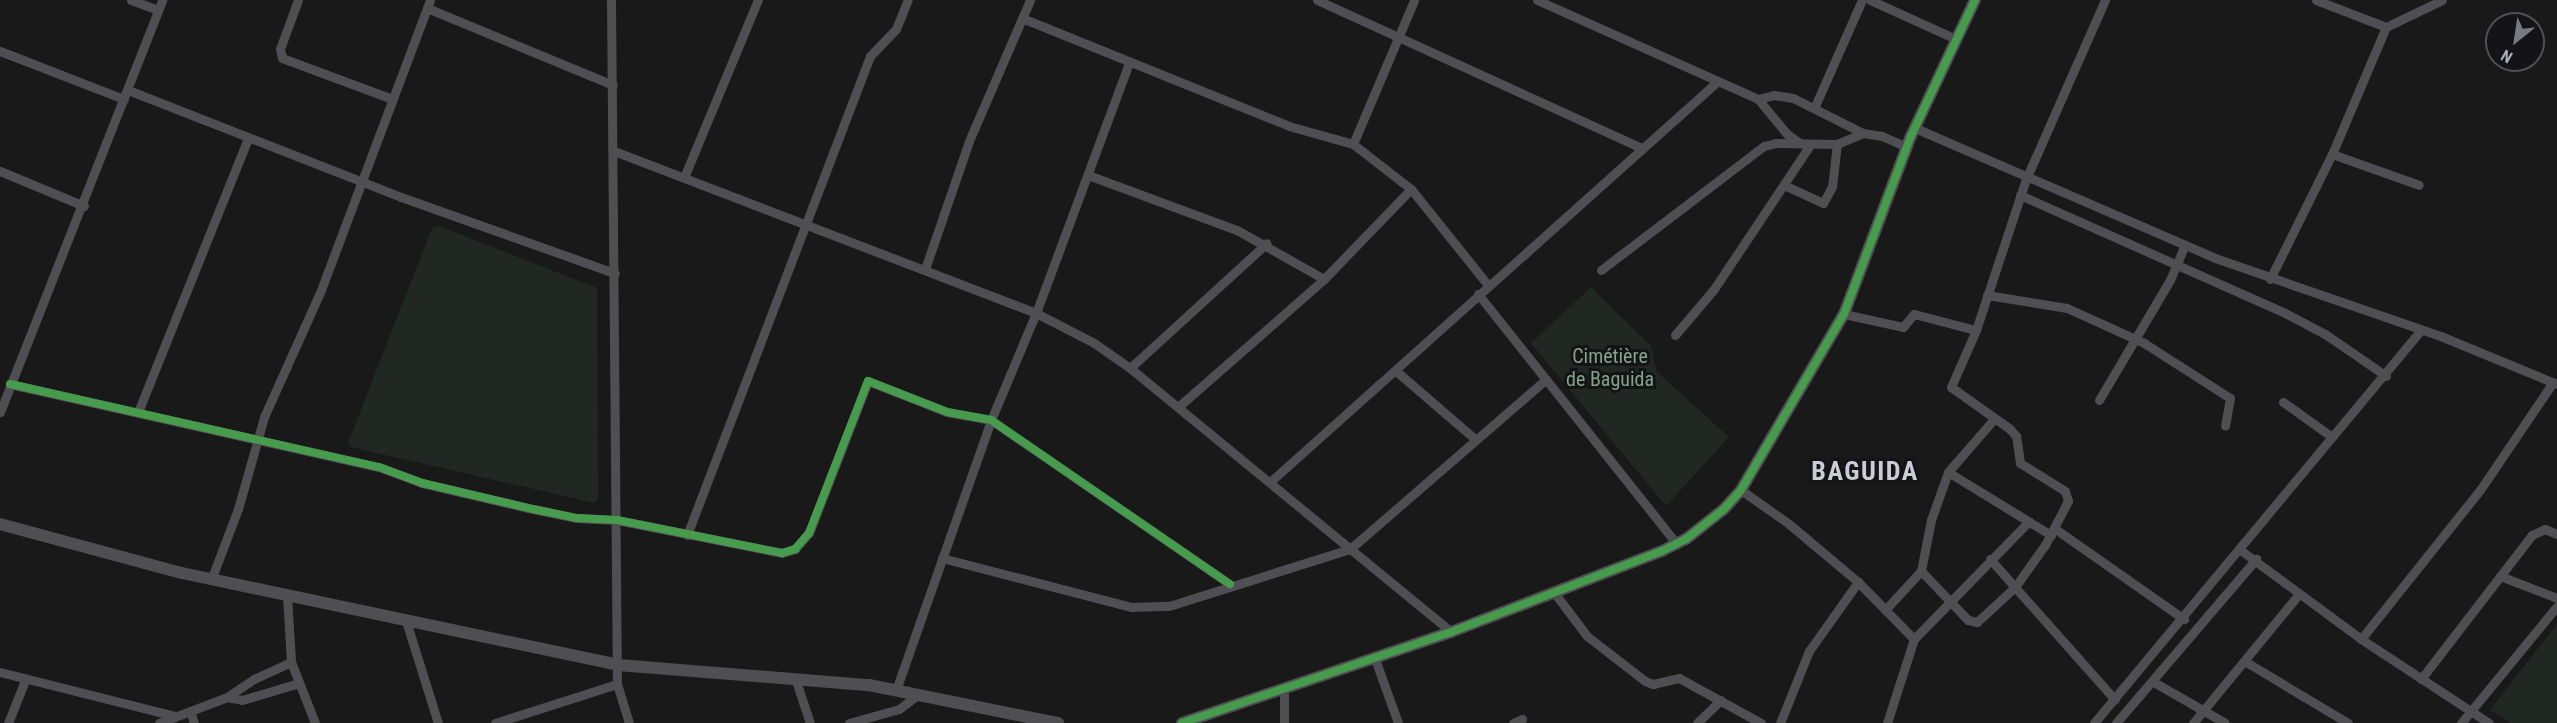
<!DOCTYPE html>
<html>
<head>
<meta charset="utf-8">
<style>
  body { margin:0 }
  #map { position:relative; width:2557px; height:723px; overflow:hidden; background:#191919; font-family:"Roboto Condensed",sans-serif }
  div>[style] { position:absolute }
  .green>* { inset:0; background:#212823 }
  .minor>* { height:9px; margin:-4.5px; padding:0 4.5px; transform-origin:4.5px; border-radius:4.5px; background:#4f4f53 }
  .tertiary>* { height:12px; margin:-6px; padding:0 6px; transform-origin:6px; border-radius:6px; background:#4f4f53 }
  .cycleway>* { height:8px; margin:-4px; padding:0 4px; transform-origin:4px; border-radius:4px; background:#469c4c }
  span { translate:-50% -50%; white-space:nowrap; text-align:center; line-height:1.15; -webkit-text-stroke:6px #141315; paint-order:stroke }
  .park-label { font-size:20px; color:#82a48b }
  .district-label { font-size:26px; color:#ccccd6; font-weight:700; letter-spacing:1.5px }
  .north { position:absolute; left:2485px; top:12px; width:60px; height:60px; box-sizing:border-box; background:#141315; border:2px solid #505057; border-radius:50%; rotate:210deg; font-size:16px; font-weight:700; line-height:24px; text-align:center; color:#abacba }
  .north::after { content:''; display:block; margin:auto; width:21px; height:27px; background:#787982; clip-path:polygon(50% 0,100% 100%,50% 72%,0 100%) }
</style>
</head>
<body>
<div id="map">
  <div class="green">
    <div style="clip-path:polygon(439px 226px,597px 288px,598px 499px,595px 503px,351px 447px,348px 443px,432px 228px)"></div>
    <div style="clip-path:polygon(1591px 287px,1651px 346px,1656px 371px,1729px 437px,1666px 506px,1531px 343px)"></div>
    <div style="clip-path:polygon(2557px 624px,2557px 723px,2511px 723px,2490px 710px)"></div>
  </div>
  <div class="minor">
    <div style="left:131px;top:0;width:29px;rotate:20deg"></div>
    <div style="left:298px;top:0;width:52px;rotate:110.2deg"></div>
    <div style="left:280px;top:49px;width:9px;rotate:77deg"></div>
    <div style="left:282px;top:58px;width:117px;rotate:20.4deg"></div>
    <div style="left:611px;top:0;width:684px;rotate:89.5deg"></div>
    <div style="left:617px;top:684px;width:41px;rotate:72.9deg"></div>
    <div style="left:1317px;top:0;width:357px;rotate:24.5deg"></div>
    <div style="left:1537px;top:0;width:242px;rotate:24.1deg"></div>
    <div style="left:1758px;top:99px;width:45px;rotate:50.4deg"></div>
    <div style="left:1787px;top:134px;width:16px;rotate:35deg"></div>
    <div style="left:1870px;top:0;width:94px;rotate:24.4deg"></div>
    <div style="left:2316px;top:0;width:75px;rotate:21.1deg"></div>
    <div style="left:2386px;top:27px;width:62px;rotate:-25.7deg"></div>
    <div style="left:427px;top:8px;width:201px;rotate:22.5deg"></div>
    <div style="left:1022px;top:18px;width:288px;rotate:22deg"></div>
    <div style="left:1289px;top:126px;width:66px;rotate:15.7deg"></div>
    <div style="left:1353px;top:144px;width:73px;rotate:37.8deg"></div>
    <div style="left:1411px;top:189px;width:123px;rotate:51.3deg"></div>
    <div style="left:0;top:51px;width:133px;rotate:21.2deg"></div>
    <div style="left:128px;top:90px;width:293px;rotate:21.4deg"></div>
    <div style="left:401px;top:197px;width:227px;rotate:19.6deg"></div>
    <div style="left:1758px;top:99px;width:16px;rotate:-14deg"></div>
    <div style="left:1774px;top:95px;width:19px;rotate:9deg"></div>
    <div style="left:1793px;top:98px;width:78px;rotate:26.6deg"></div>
    <div style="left:1863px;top:133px;width:19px;rotate:9deg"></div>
    <div style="left:1882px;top:136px;width:27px;rotate:24deg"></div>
    <div style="left:1815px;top:106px;width:116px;rotate:-66.1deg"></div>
    <div style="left:1915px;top:128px;width:327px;rotate:23.4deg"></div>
    <div style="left:2215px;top:258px;width:241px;rotate:19.1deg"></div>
    <div style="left:2443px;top:337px;width:123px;rotate:22.4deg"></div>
    <div style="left:1353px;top:144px;width:156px;rotate:-67deg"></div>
    <div style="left:614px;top:151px;width:452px;rotate:21deg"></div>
    <div style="left:1036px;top:313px;width:65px;rotate:27.3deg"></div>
    <div style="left:1094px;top:343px;width:44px;rotate:34.8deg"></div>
    <div style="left:1130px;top:368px;width:416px;rotate:39.4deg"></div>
    <div style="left:2332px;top:154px;width:92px;rotate:19.6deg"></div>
    <div style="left:0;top:171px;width:91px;rotate:22.6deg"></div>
    <div style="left:685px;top:175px;width:190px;rotate:-67.4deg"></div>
    <div style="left:1088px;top:175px;width:159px;rotate:20.3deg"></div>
    <div style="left:1237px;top:230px;width:100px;rotate:29.4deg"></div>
    <div style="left:1786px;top:186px;width:41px;rotate:24.7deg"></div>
    <div style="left:1823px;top:203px;width:18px;rotate:-61deg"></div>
    <div style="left:1832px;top:187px;width:43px;rotate:-83.4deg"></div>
    <div style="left:2020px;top:195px;width:290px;rotate:24deg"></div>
    <div style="left:2285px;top:313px;width:45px;rotate:27.7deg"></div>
    <div style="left:2325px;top:334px;width:74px;rotate:34.5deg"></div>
    <div style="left:925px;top:269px;width:135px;rotate:-71deg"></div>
    <div style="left:969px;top:141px;width:154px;rotate:-66.6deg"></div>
    <div style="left:1601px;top:270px;width:205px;rotate:-37.3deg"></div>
    <div style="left:1764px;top:146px;width:12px;rotate:-14deg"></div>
    <div style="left:1776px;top:143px;width:61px;rotate:0.9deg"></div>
    <div style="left:1837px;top:144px;width:28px;rotate:-23deg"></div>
    <div style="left:2270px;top:279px;width:140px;rotate:-63.6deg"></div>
    <div style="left:2332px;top:154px;width:138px;rotate:-67deg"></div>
    <div style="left:1478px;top:294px;width:320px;rotate:51.5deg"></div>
    <div style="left:1987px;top:295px;width:81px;rotate:9.2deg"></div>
    <div style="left:2067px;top:308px;width:85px;rotate:24.4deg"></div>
    <div style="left:2144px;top:343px;width:102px;rotate:32.6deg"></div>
    <div style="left:2230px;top:398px;width:28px;rotate:100deg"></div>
    <div style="left:1844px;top:314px;width:60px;rotate:12.4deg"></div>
    <div style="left:1903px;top:327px;width:17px;rotate:-50deg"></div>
    <div style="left:1914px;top:314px;width:64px;rotate:14.5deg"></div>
    <div style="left:1675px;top:335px;width:60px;rotate:-49.7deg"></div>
    <div style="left:1714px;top:289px;width:173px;rotate:-56.3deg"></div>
    <div style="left:1130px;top:368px;width:185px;rotate:-42.4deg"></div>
    <div style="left:1396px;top:371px;width:104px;rotate:40.7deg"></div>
    <div style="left:10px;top:384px;width:378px;rotate:12.7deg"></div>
    <div style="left:379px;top:467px;width:46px;rotate:20.4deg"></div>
    <div style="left:422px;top:483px;width:114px;rotate:13.2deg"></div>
    <div style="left:533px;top:509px;width:45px;rotate:11.6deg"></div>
    <div style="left:577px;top:518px;width:40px;rotate:2.9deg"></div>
    <div style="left:617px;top:520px;width:168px;rotate:11.3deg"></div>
    <div style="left:782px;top:553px;width:14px;rotate:-17deg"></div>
    <div style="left:795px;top:549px;width:21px;rotate:-49deg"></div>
    <div style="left:809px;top:533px;width:163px;rotate:-68.8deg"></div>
    <div style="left:868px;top:381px;width:85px;rotate:21.4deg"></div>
    <div style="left:947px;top:412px;width:45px;rotate:10.3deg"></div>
    <div style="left:991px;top:420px;width:290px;rotate:34.5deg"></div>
    <div style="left:2099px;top:400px;width:139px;rotate:-59.4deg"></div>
    <div style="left:2170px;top:280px;width:38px;rotate:-67deg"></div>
    <div style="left:2283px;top:402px;width:60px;rotate:35.5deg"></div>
    <div style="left:1178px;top:407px;width:194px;rotate:-41.2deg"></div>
    <div style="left:1324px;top:279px;width:125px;rotate:-46deg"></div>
    <div style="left:0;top:412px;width:443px;rotate:-68.5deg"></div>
    <div style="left:138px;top:412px;width:294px;rotate:-68.1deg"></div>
    <div style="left:1948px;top:472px;width:121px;rotate:31.5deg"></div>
    <div style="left:1270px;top:482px;width:601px;rotate:-41.83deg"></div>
    <div style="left:1741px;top:490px;width:59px;rotate:35.3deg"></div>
    <div style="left:1789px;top:524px;width:90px;rotate:40deg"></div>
    <div style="left:1858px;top:582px;width:80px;rotate:45.5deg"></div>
    <div style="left:2054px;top:528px;width:159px;rotate:35deg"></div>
    <div style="left:687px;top:535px;width:513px;rotate:-69.09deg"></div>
    <div style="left:870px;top:56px;width:37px;rotate:-46deg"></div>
    <div style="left:896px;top:29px;width:31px;rotate:-68deg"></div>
    <div style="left:2239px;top:549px;width:152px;rotate:36.4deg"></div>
    <div style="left:2361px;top:639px;width:153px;rotate:33.3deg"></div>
    <div style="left:942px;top:558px;width:195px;rotate:14.5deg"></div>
    <div style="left:1131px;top:607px;width:38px;rotate:-2deg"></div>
    <div style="left:1169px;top:606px;width:190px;rotate:-17.5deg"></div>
    <div style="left:1350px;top:549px;width:259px;rotate:-40.9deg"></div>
    <div style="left:1990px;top:559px;width:188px;rotate:48.4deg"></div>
    <div style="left:1921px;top:571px;width:68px;rotate:46.2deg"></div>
    <div style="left:1968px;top:620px;width:9px;rotate:13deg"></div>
    <div style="left:1977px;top:622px;width:52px;rotate:-42.6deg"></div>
    <div style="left:2015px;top:587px;width:52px;rotate:-54.5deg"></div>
    <div style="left:2045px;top:545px;width:50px;rotate:-62.4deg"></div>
    <div style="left:2068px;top:501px;width:10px;rotate:-107deg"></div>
    <div style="left:2065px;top:491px;width:53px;rotate:-148.1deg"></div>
    <div style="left:2020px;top:463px;width:27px;rotate:-98deg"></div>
    <div style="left:2016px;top:436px;width:9px;rotate:-131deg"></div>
    <div style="left:2010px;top:429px;width:72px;rotate:-144.6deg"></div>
    <div style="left:1951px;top:387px;width:62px;rotate:-66.3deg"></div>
    <div style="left:1976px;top:330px;width:159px;rotate:-71.7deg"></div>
    <div style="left:2026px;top:179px;width:196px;rotate:-66.2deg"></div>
    <div style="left:2500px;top:576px;width:61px;rotate:21.1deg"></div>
    <div style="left:211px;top:580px;width:76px;rotate:-69.2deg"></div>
    <div style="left:238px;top:509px;width:96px;rotate:-74.2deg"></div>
    <div style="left:264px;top:417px;width:139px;rotate:-65.8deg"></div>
    <div style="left:321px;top:290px;width:310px;rotate:-69.4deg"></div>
    <div style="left:1553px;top:591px;width:56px;rotate:52.9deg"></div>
    <div style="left:1587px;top:636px;width:73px;rotate:37.8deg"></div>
    <div style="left:1645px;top:681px;width:9px;rotate:21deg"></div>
    <div style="left:1653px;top:684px;width:27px;rotate:-13deg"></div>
    <div style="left:1679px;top:678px;width:94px;rotate:28.8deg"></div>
    <div style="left:287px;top:596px;width:66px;rotate:86.5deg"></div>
    <div style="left:291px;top:662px;width:66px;rotate:68.5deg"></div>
    <div style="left:1885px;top:610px;width:53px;rotate:-47.3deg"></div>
    <div style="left:1921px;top:571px;width:52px;rotate:-78.9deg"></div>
    <div style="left:1931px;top:520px;width:51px;rotate:-70.5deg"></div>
    <div style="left:1948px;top:472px;width:69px;rotate:-49.1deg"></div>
    <div style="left:406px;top:621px;width:107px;rotate:72.6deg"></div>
    <div style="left:2361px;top:639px;width:191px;rotate:-51.4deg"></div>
    <div style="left:2480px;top:490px;width:130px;rotate:-55.9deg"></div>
    <div style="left:1375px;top:659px;width:68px;rotate:70.2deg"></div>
    <div style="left:2246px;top:662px;width:119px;rotate:30.9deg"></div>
    <div style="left:0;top:672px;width:180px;rotate:14.1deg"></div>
    <div style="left:795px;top:678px;width:47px;rotate:71.6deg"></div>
    <div style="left:2421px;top:679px;width:182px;rotate:-52.4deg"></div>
    <div style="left:2532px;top:535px;width:14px;rotate:-25deg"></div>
    <div style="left:2545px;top:529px;width:13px;rotate:23deg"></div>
    <div style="left:2157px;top:684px;width:78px;rotate:29.8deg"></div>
    <div style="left:896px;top:690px;width:286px;rotate:-70.6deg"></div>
    <div style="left:991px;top:420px;width:116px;rotate:-67.2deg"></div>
    <div style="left:1036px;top:313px;width:267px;rotate:-69.6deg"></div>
    <div style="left:227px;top:697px;width:15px;rotate:11deg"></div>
    <div style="left:242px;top:700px;width:59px;rotate:-16.6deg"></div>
    <div style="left:190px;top:711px;width:13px;rotate:72deg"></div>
    <div style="left:8px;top:723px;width:48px;rotate:-68.2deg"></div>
    <div style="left:159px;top:723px;width:73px;rotate:-20.9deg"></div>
    <div style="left:227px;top:697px;width:32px;rotate:-34deg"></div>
    <div style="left:254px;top:679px;width:41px;rotate:-24.7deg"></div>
    <div style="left:495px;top:723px;width:128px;rotate:-17.7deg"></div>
    <div style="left:849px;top:723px;width:52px;rotate:-15.6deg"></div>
    <div style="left:899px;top:709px;width:25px;rotate:-37deg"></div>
    <div style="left:1284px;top:723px;width:35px;rotate:-90deg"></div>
    <div style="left:1513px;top:723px;width:10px;rotate:-24deg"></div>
    <div style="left:1697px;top:723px;width:33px;rotate:-44deg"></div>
    <div style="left:1780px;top:723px;width:78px;rotate:-68.1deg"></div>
    <div style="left:1809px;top:651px;width:85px;rotate:-54.6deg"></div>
    <div style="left:1887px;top:723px;width:88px;rotate:-72.2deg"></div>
    <div style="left:1914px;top:639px;width:163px;rotate:-45.7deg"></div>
    <div style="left:2094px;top:723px;width:511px;rotate:-50.24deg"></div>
    <div style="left:2116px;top:723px;width:216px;rotate:-49.5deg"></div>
    <div style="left:2193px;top:723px;width:161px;rotate:-50.6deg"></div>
    <div style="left:2461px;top:723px;width:151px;rotate:-50.6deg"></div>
  </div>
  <div class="tertiary">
    <div style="left:0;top:524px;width:188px;rotate:15.1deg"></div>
    <div style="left:182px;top:573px;width:446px;rotate:11.9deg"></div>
    <div style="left:618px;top:665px;width:252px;rotate:4.6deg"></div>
    <div style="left:869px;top:685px;width:193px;rotate:11.4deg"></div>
    <div style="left:1182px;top:723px;width:284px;rotate:-18.7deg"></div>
    <div style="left:1451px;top:632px;width:226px;rotate:-21deg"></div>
    <div style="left:1662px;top:551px;width:27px;rotate:-27deg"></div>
    <div style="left:1686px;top:539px;width:48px;rotate:-38.3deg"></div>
    <div style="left:1724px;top:509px;width:25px;rotate:-48deg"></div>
    <div style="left:1741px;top:490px;width:204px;rotate:-59.7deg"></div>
    <div style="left:1844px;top:314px;width:190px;rotate:-69.4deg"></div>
    <div style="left:1911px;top:136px;width:150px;rotate:-64.8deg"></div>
  </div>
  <div class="cycleway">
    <div style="left:10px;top:384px;width:378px;rotate:12.7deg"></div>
    <div style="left:379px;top:467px;width:46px;rotate:20.4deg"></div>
    <div style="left:422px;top:483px;width:114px;rotate:13.2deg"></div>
    <div style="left:533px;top:509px;width:45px;rotate:11.6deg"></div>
    <div style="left:577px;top:518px;width:40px;rotate:2.9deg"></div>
    <div style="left:617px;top:520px;width:168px;rotate:11.3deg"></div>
    <div style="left:782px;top:553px;width:14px;rotate:-17deg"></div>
    <div style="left:795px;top:549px;width:21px;rotate:-49deg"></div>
    <div style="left:809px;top:533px;width:163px;rotate:-68.8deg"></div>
    <div style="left:868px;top:381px;width:85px;rotate:21.4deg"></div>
    <div style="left:947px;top:412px;width:45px;rotate:10.3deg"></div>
    <div style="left:991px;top:420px;width:290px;rotate:34.5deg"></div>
    <div style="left:1182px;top:723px;width:284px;rotate:-18.7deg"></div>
    <div style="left:1451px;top:632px;width:226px;rotate:-21deg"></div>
    <div style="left:1662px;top:551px;width:27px;rotate:-27deg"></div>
    <div style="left:1686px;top:539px;width:48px;rotate:-38.3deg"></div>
    <div style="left:1724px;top:509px;width:25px;rotate:-48deg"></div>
    <div style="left:1741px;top:490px;width:204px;rotate:-59.7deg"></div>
    <div style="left:1844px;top:314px;width:190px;rotate:-69.4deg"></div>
    <div style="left:1911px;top:136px;width:150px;rotate:-64.8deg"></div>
  </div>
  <div class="park-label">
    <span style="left:1610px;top:368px">Cimétière<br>de Baguida</span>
  </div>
  <div class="district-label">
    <span style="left:1865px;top:472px">BAGUIDA</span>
  </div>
  <div class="north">N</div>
</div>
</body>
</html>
